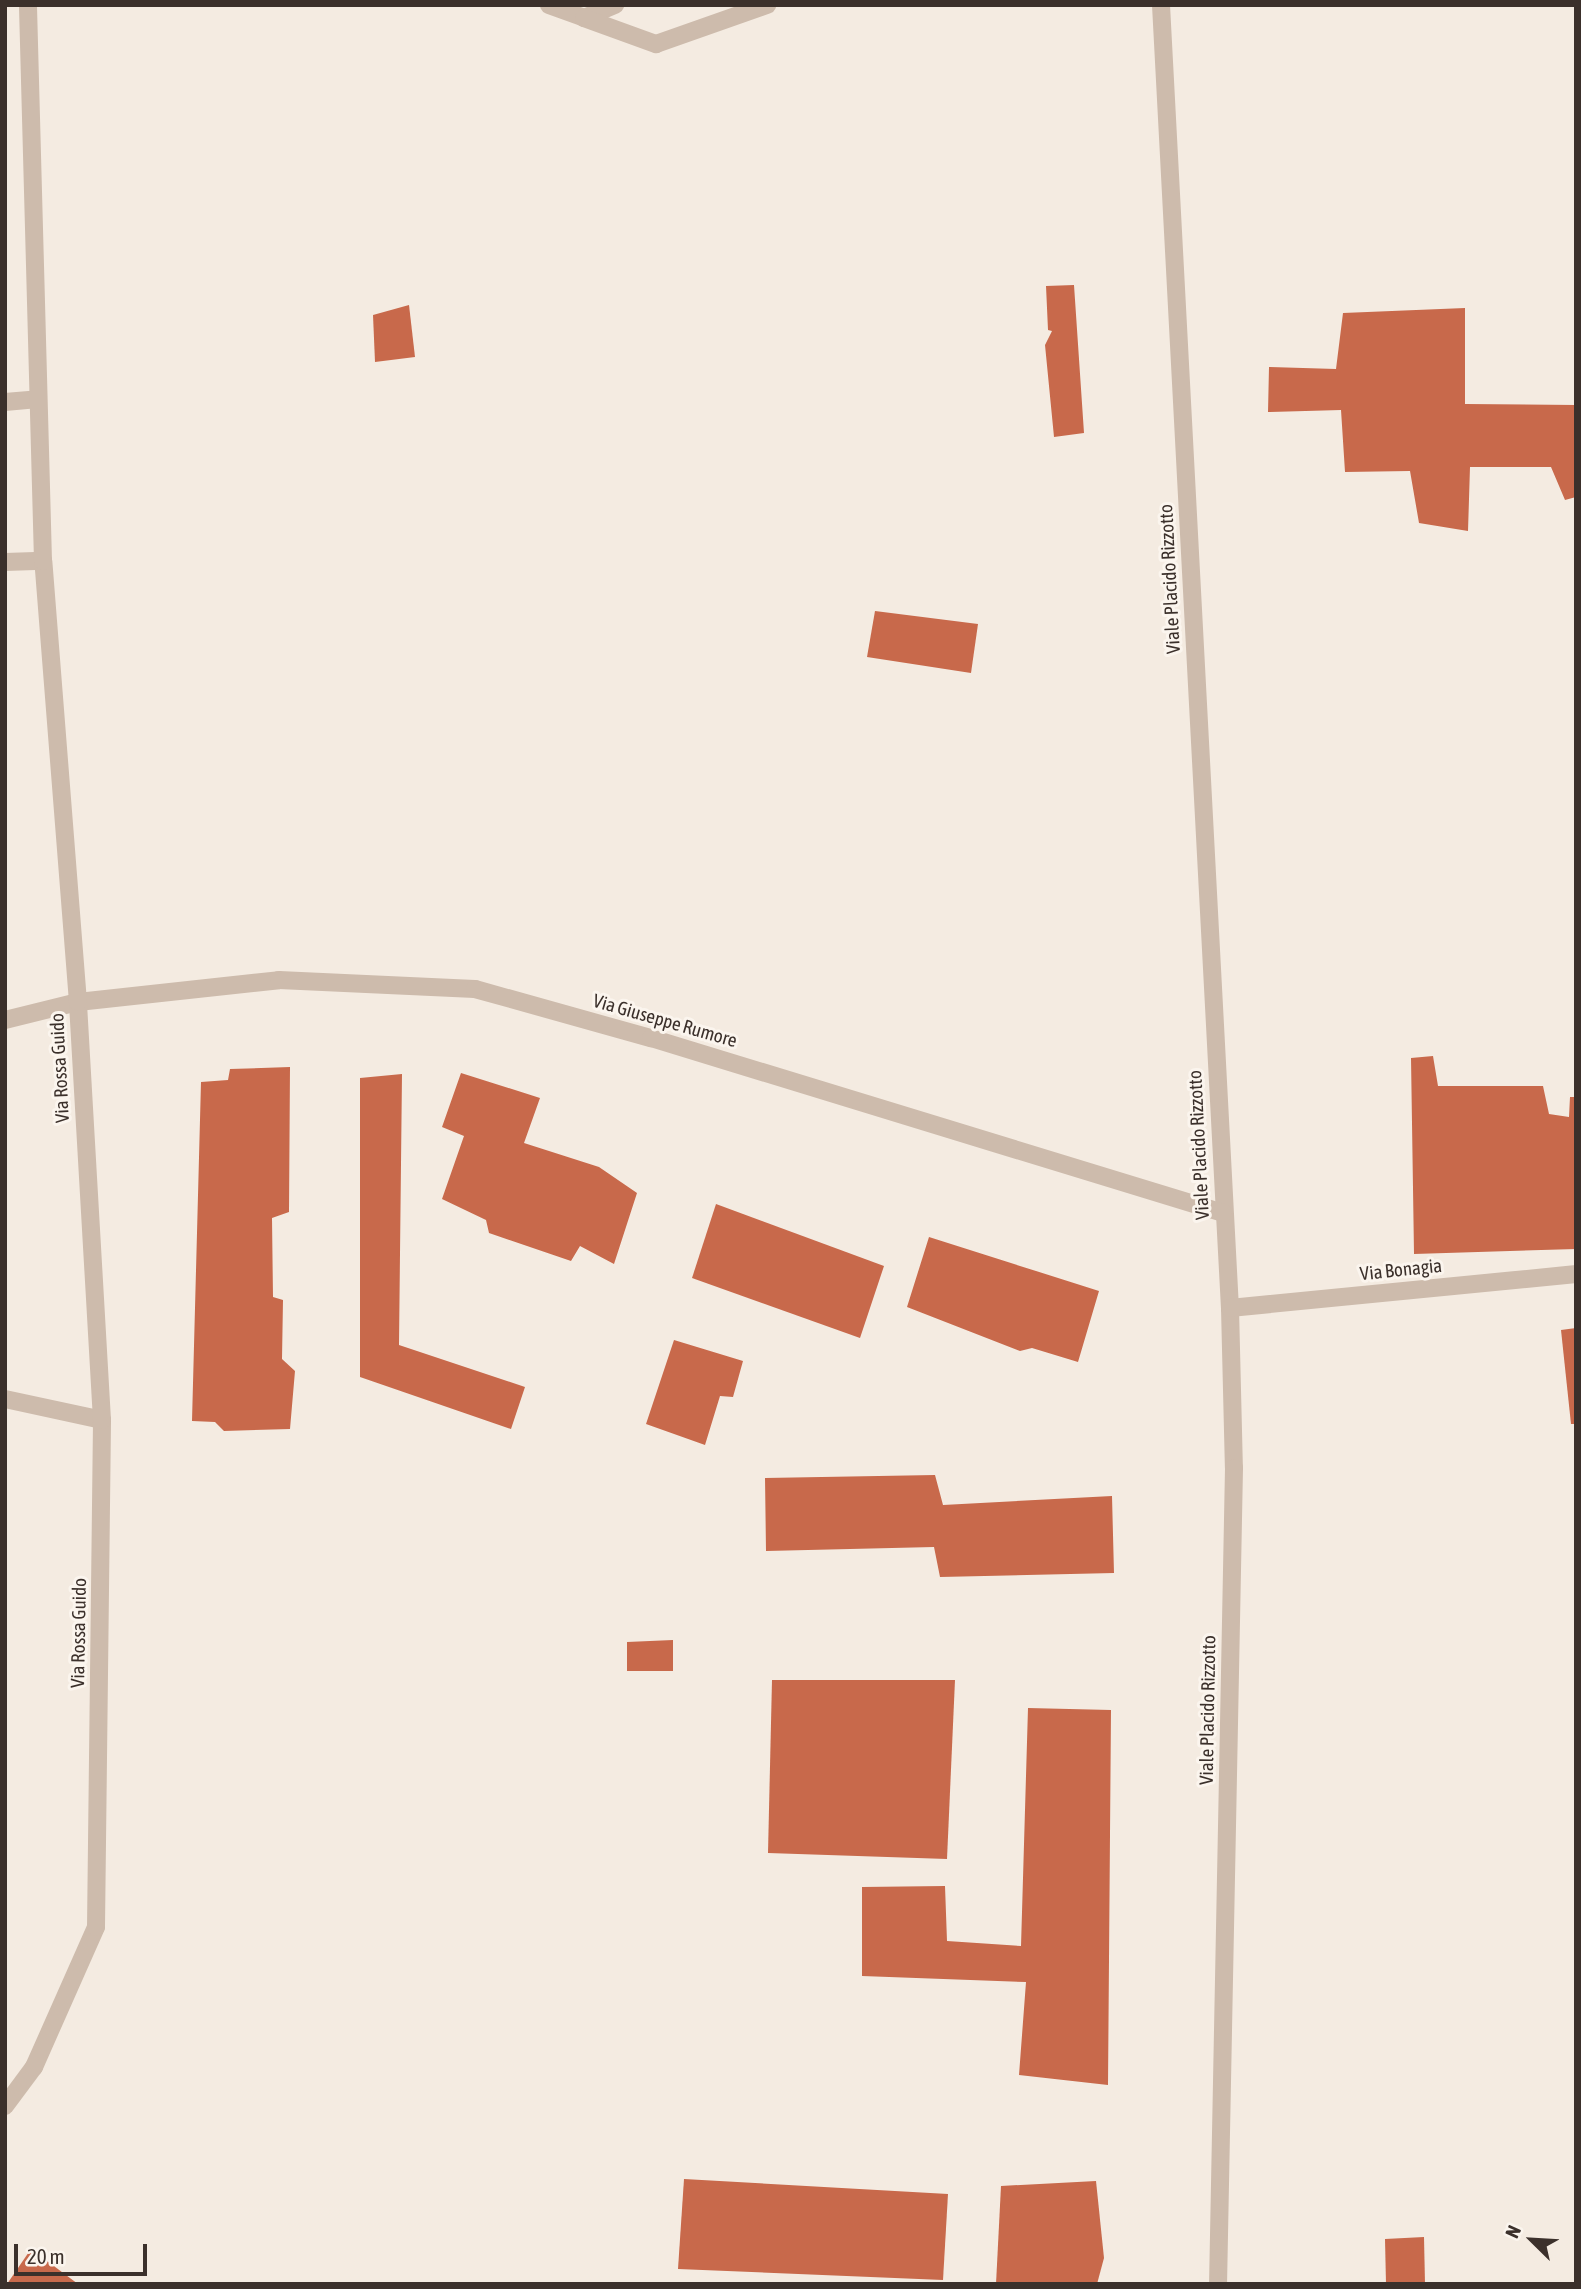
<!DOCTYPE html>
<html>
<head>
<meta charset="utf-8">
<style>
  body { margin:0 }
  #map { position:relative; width:1581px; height:2289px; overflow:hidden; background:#f4ebe1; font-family:"Asap Condensed",sans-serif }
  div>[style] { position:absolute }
  .building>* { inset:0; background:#c8694b }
  .minor>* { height:18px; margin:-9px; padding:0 9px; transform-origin:9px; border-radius:9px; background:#cdbbac }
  span { translate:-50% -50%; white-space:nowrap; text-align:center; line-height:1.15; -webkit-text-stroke:6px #fbf5ee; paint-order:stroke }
  .street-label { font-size:19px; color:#3b302b }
  .frame { position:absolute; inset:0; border:7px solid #3b302b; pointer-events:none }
  .north { position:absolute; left:1497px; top:2205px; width:70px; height:70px; -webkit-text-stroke:5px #fbf5ee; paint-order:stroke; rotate:294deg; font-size:19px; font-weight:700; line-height:28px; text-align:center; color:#3b302b }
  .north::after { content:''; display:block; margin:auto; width:24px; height:32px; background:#3b302b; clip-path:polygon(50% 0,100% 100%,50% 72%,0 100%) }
  .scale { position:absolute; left:14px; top:2244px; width:133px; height:32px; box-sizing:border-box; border:4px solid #3b302b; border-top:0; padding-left:9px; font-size:21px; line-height:24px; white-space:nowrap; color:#3b302b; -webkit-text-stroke:5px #fbf5ee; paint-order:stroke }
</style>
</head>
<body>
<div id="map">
  <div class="building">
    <div style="clip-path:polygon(1074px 285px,1084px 433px,1054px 437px,1045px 345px,1052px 331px,1048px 330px,1046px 286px)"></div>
    <div style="clip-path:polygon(409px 305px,415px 357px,375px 362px,373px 315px)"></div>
    <div style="clip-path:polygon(1465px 308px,1465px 404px,1576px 405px,1576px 497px,1565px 500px,1551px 467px,1470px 467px,1468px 531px,1419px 523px,1410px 471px,1345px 472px,1341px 410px,1268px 412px,1269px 367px,1336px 369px,1343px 313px)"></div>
    <div style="clip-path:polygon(875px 611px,978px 624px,971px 673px,867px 657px)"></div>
    <div style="clip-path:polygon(1433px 1056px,1438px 1086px,1543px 1086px,1549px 1114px,1569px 1117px,1570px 1097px,1576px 1097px,1576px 1249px,1414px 1254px,1411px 1058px)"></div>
    <div style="clip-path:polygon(290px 1067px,289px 1212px,272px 1218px,273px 1297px,283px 1300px,282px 1359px,295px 1371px,290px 1429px,224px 1431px,215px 1422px,192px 1421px,201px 1082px,228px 1080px,230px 1069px)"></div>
    <div style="clip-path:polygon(461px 1073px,540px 1098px,524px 1143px,599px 1167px,637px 1193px,614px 1264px,580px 1246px,571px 1261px,489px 1233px,486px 1220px,442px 1199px,464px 1136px,442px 1127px)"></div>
    <div style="clip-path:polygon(402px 1074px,399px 1345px,525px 1387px,511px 1429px,360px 1377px,360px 1078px)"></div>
    <div style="clip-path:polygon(716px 1204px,884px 1266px,860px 1338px,692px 1278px)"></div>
    <div style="clip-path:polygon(929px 1237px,1099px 1291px,1078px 1362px,1032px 1348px,1020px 1351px,907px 1307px)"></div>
    <div style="clip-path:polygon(1576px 1328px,1576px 1424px,1571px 1424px,1561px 1330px)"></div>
    <div style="clip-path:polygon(674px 1340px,743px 1361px,733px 1397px,720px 1396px,705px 1445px,646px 1424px)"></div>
    <div style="clip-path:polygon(935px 1475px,943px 1505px,1112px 1496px,1114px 1573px,940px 1577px,934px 1547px,766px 1551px,765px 1478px)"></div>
    <div style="clip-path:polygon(673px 1640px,673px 1671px,627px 1671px,627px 1642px)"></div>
    <div style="clip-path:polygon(772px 1680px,955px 1680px,947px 1859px,768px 1853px)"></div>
    <div style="clip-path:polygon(1028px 1708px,1111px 1710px,1108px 2085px,1019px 2075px,1026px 1982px,862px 1976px,862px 1887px,945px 1886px,947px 1941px,1021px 1946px)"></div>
    <div style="clip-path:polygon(684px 2179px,948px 2194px,943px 2280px,678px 2269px)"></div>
    <div style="clip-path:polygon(1096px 2181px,1104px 2258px,1097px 2284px,996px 2284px,1001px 2186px)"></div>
    <div style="clip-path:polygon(1424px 2237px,1425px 2284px,1386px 2284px,1385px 2239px)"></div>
    <div style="clip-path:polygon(31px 2249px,78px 2284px,7px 2284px)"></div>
  </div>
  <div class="minor">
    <div style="left:549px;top:5px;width:37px;rotate:20deg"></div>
    <div style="left:584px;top:18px;width:34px;rotate:-23deg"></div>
    <div style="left:1161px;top:5px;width:1305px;rotate:86.97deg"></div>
    <div style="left:1230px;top:1308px;width:160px;rotate:88.6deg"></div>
    <div style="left:1234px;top:1468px;width:816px;rotate:91.12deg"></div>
    <div style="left:584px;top:18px;width:77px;rotate:19.9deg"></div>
    <div style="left:656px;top:44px;width:118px;rotate:-19.4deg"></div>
    <div style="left:5px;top:402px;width:33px;rotate:-5deg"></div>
    <div style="left:5px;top:562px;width:38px;rotate:-2deg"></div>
    <div style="left:5px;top:1020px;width:75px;rotate:-13.9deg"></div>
    <div style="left:78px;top:1002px;width:202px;rotate:-6.2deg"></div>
    <div style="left:279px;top:980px;width:196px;rotate:2.6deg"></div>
    <div style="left:475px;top:989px;width:183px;rotate:15.6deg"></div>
    <div style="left:651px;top:1038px;width:598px;rotate:17.01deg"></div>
    <div style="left:1230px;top:1308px;width:348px;rotate:-5.6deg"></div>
    <div style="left:5px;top:1399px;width:99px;rotate:12.2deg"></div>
    <div style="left:5px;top:2106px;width:49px;rotate:-53.4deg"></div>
    <div style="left:34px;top:2067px;width:153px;rotate:-66.1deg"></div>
    <div style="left:96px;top:1927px;width:507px;rotate:-89.32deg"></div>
    <div style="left:102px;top:1420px;width:419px;rotate:-93.3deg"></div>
    <div style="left:78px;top:1002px;width:442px;rotate:-94.5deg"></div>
    <div style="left:43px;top:561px;width:556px;rotate:-91.55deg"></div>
  </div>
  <div class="street-label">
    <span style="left:1170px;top:579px;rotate:-93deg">Viale Placido Rizzotto</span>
    <span style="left:665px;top:1021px;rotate:16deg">Via Giuseppe Rumore</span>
    <span style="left:60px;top:1068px;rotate:-93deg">Via Rossa Guido</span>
    <span style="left:1199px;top:1145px;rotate:-93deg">Viale Placido Rizzotto</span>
    <span style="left:1401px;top:1270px;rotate:-6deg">Via Bonagia</span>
    <span style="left:79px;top:1633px;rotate:-89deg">Via Rossa Guido</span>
    <span style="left:1208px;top:1710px;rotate:-89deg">Viale Placido Rizzotto</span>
  </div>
  <div class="frame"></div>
  <div class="north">N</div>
  <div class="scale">20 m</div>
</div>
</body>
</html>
